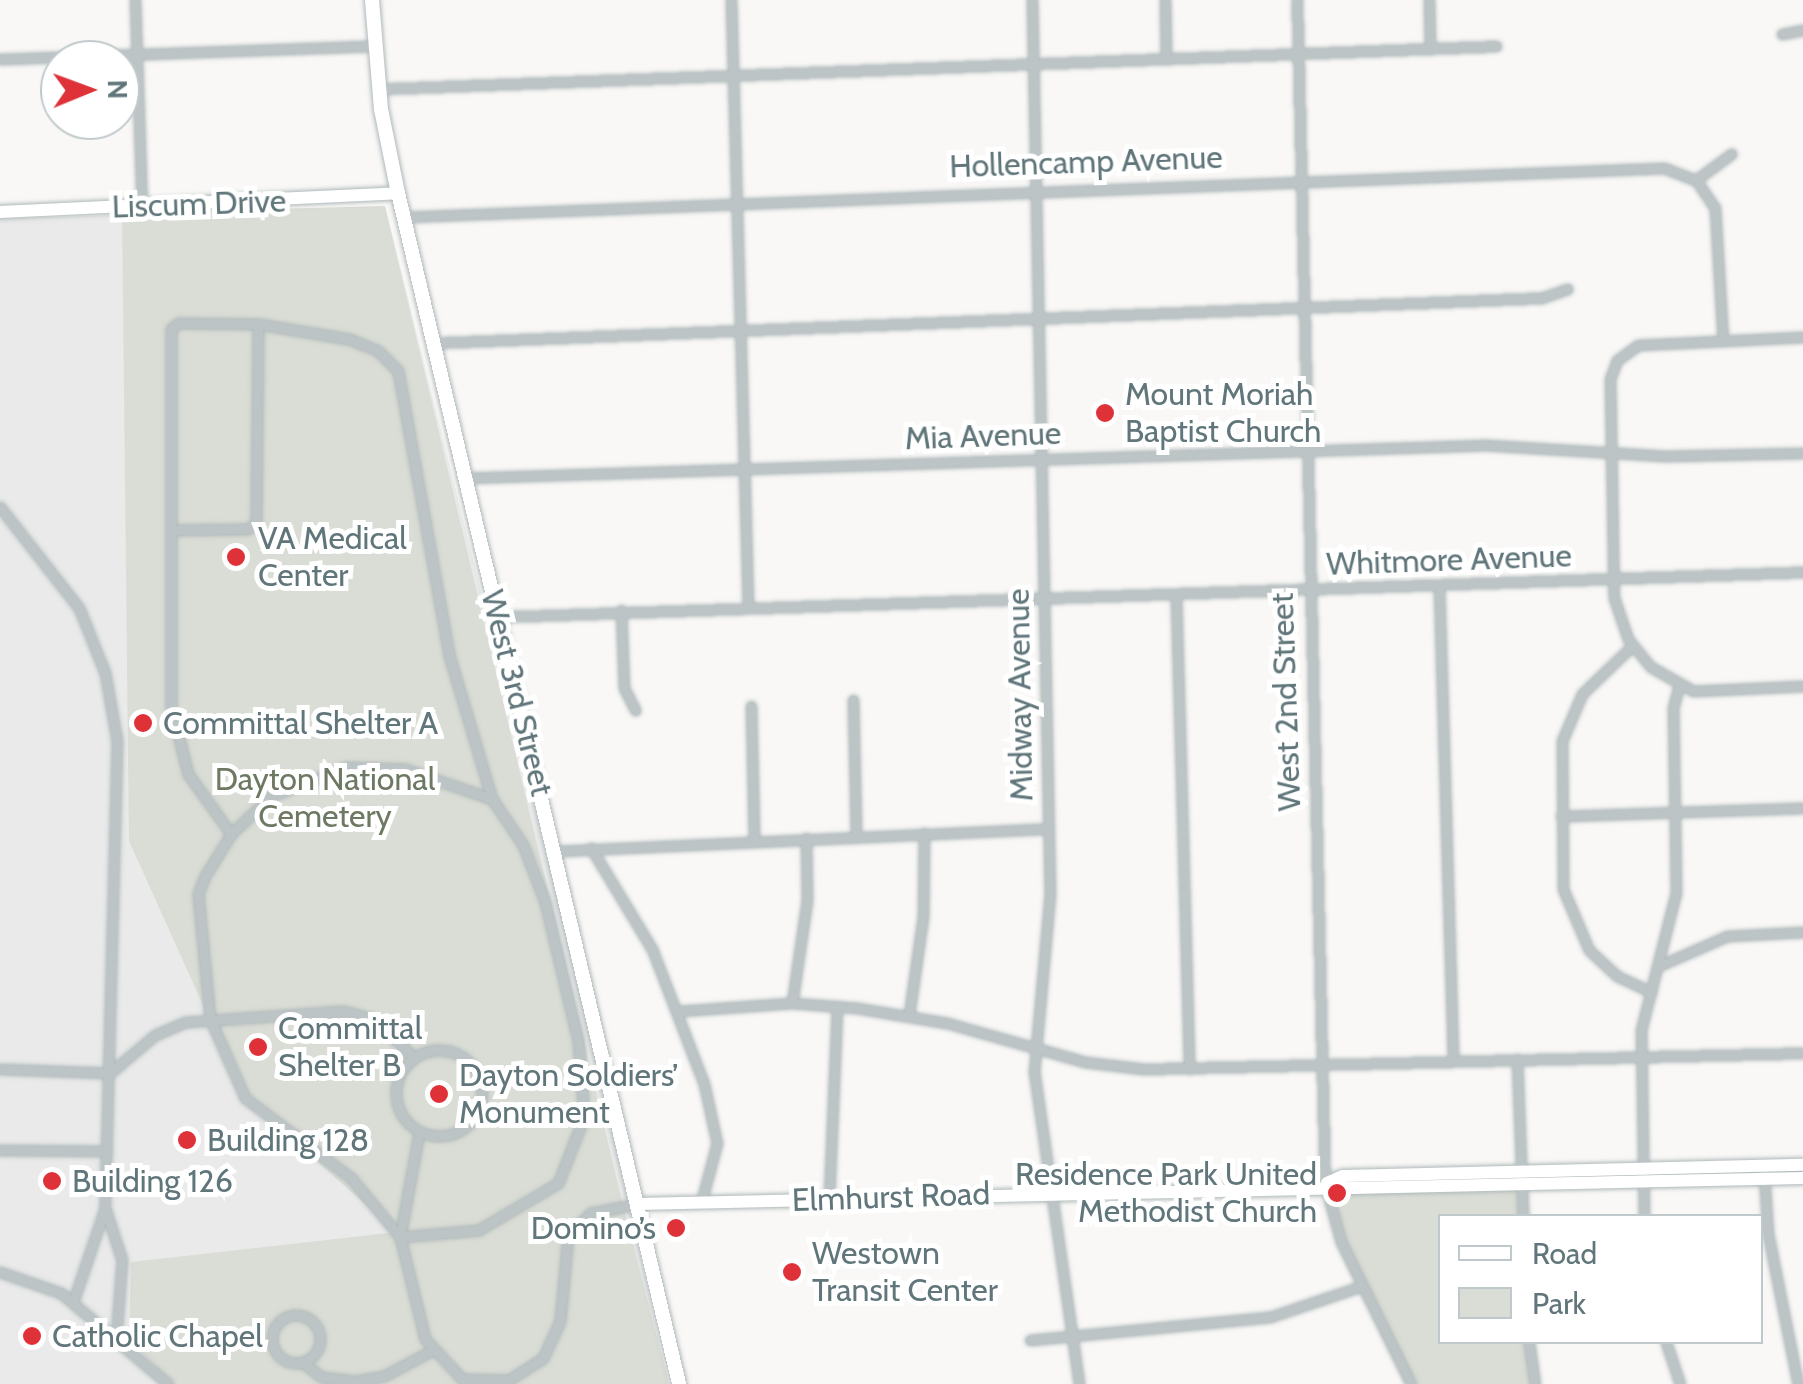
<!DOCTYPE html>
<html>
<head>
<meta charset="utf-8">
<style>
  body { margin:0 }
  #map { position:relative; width:1803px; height:1384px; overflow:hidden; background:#f9f8f6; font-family:Cabin,sans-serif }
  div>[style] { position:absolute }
  .built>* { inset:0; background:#e9eae9 }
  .green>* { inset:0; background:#daddd5 }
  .roads { filter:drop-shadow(0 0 2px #b0b9bb) drop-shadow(0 0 2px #b0b9bb) }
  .street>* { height:9px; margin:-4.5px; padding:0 4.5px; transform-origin:4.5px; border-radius:4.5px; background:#bdc4c6 }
  .street>.ring { margin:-4.5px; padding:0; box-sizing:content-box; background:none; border:9px solid #bdc4c6; border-radius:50% }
  .secondary>* { height:12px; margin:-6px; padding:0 6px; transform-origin:6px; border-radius:6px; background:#fff }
  .primary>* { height:14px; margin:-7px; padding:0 7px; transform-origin:7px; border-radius:7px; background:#fff }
  .dots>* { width:28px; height:28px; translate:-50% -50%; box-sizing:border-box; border:5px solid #fff; border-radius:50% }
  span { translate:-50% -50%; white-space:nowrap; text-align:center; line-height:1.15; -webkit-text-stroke:10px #fff; paint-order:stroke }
  .street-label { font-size:32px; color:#60767a }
  .poi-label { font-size:32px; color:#60767a }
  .left { translate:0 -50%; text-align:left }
  .right { translate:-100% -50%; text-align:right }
  .park-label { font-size:32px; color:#6d7963 }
  .legend { position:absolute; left:1438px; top:1214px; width:325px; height:130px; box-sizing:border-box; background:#fff; border:2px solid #bfc8ca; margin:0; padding:12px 18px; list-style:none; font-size:30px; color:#60767a }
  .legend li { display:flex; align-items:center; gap:20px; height:50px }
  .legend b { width:50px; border:2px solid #bfc8ca }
  .north { position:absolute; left:40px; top:40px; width:100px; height:100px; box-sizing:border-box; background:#fff; border:2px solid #bfc8ca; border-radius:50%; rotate:89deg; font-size:28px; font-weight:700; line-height:40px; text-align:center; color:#60767a }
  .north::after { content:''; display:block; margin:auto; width:35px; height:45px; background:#de3138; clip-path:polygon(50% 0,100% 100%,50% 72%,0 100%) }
</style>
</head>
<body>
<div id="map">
  <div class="built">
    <div style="clip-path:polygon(385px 206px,583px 1001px,669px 1384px,0 1384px,0 219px)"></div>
  </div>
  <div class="green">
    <div style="clip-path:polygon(385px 206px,620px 1193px,669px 1384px,173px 1384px,129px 1340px,131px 1262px,397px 1232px,245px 1098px,129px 841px,122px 213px)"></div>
    <div style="clip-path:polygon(1325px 1184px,1522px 1184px,1523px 1216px,1440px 1216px,1440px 1342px,1529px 1342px,1535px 1384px,1411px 1384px,1341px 1242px)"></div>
  </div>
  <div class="roads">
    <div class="street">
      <div style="left:135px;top:0;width:206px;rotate:88.1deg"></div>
      <div style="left:731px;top:0;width:606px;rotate:88.39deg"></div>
      <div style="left:1032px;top:0;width:893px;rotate:88.85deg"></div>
      <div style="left:1050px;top:893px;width:179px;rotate:95.1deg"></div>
      <div style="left:1034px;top:1071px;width:316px;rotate:81.8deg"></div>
      <div style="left:1165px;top:0;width:57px;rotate:89deg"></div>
      <div style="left:1297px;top:0;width:1184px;rotate:88.65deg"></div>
      <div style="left:1325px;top:1184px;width:60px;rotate:74.6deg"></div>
      <div style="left:1341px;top:1242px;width:158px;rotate:63.8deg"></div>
      <div style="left:1429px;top:0;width:48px;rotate:88.8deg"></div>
      <div style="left:1782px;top:34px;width:21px;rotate:-11deg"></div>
      <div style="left:0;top:59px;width:374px;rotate:-2deg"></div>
      <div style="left:379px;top:89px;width:1118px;rotate:-2.2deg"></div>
      <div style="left:1696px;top:180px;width:44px;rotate:-36.6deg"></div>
      <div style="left:404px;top:217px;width:1261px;rotate:-2.23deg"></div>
      <div style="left:1664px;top:168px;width:34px;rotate:21deg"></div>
      <div style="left:1696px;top:180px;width:34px;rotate:56deg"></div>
      <div style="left:1715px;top:208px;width:133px;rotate:86.6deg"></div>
      <div style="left:1803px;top:337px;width:165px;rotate:177.2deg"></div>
      <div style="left:1638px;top:345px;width:26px;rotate:144deg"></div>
      <div style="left:1617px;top:360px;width:20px;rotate:110deg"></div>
      <div style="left:1610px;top:379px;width:219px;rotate:89deg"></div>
      <div style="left:1614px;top:598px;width:43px;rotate:71.1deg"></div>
      <div style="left:1628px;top:639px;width:36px;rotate:51deg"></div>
      <div style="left:1651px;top:667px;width:48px;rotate:29.7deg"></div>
      <div style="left:1693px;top:691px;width:110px;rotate:-2.6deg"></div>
      <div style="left:433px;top:343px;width:1109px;rotate:-2.33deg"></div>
      <div style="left:1541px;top:298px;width:28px;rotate:-19deg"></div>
      <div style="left:464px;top:478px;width:1022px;rotate:-1.85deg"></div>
      <div style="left:1485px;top:445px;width:181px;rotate:3.5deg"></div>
      <div style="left:1666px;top:456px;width:137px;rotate:-1.3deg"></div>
      <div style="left:0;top:507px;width:128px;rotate:52deg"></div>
      <div style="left:79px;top:608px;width:70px;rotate:68.2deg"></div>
      <div style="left:105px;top:673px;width:69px;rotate:80deg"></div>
      <div style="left:117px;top:741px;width:467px;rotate:91.5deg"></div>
      <div style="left:105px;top:1208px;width:99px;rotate:108.8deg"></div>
      <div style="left:171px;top:530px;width:77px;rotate:-0.7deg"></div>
      <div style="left:248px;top:529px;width:10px;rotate:-37deg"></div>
      <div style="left:256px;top:523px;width:199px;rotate:-89.4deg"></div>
      <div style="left:1439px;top:586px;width:474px;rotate:88.3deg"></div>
      <div style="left:1176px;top:595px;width:474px;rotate:88.4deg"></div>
      <div style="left:621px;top:610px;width:78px;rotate:87.8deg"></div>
      <div style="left:624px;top:688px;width:25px;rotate:63deg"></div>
      <div style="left:497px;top:617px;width:1307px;rotate:-1.97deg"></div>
      <div style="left:1632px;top:646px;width:69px;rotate:136.2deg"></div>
      <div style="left:1582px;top:694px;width:51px;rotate:113.1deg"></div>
      <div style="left:1562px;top:741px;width:148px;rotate:89.6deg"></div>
      <div style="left:1563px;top:889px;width:66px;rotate:66.9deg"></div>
      <div style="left:1589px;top:950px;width:38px;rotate:43deg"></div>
      <div style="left:1617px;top:976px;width:38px;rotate:25deg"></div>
      <div style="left:853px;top:700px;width:136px;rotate:88.7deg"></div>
      <div style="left:751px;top:706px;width:134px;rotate:88.7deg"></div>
      <div style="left:347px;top:767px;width:58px;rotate:2deg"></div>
      <div style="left:405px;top:769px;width:92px;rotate:19deg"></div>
      <div style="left:492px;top:799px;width:55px;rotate:56deg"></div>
      <div style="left:523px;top:845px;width:61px;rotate:68.9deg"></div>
      <div style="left:545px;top:902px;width:142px;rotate:76.6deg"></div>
      <div style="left:578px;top:1040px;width:77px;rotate:85.5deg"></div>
      <div style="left:584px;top:1117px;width:71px;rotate:111.5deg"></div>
      <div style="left:558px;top:1183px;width:92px;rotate:149.3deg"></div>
      <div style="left:479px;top:1230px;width:79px;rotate:174.9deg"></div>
      <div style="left:400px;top:1237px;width:77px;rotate:-129.7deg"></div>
      <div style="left:351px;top:1178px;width:133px;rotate:-143deg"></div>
      <div style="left:245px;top:1098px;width:86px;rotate:-113.9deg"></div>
      <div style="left:210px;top:1019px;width:126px;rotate:-95.5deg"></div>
      <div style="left:198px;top:894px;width:19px;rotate:-69deg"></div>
      <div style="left:205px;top:876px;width:49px;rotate:-58.2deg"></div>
      <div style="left:231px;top:834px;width:55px;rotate:-43.5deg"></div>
      <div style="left:271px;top:796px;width:81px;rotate:-20.9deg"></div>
      <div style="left:1561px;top:816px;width:242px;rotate:-1.9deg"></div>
      <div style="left:231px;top:834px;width:74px;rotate:-125.6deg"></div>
      <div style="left:188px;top:774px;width:69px;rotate:-104.2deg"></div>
      <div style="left:171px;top:707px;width:378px;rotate:-90deg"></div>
      <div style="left:171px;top:329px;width:9px;rotate:-41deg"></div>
      <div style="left:178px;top:323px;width:80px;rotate:0.7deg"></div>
      <div style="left:258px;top:324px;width:92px;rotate:9.4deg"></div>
      <div style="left:349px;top:339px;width:31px;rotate:22deg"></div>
      <div style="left:378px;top:351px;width:28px;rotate:45deg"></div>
      <div style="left:398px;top:371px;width:289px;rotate:79.8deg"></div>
      <div style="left:449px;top:655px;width:150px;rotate:73.4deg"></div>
      <div style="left:591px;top:848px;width:118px;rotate:58.9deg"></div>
      <div style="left:652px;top:949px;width:145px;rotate:68.9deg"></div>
      <div style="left:704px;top:1084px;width:60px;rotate:77.6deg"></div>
      <div style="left:717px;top:1143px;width:62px;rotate:104.9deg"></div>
      <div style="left:557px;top:851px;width:490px;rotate:-2.6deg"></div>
      <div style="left:1661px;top:965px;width:72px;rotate:-23.7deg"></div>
      <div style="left:1727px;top:936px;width:76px;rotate:-3deg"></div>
      <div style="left:792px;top:1003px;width:104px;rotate:-81.7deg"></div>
      <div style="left:807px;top:900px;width:62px;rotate:-90.9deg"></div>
      <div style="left:680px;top:1011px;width:112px;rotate:-4.1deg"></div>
      <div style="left:792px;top:1003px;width:65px;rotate:4.4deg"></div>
      <div style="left:857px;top:1008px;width:91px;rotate:9.5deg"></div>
      <div style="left:947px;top:1023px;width:143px;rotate:15.8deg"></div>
      <div style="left:1085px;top:1062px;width:59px;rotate:6.8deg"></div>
      <div style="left:1144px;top:1069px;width:659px;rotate:-1.39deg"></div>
      <div style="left:909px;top:1015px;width:99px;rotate:-81.9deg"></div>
      <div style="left:923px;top:917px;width:84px;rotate:-89.3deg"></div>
      <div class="ring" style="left:396px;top:1050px;width:77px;height:77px"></div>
      <div style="left:1517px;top:1059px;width:157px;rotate:87.8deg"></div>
      <div style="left:0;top:1069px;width:110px;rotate:2.1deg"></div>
      <div style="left:110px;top:1073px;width:59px;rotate:-40.2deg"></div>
      <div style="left:155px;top:1035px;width:34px;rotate:-23deg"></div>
      <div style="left:186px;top:1022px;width:158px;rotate:-4deg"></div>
      <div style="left:344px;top:1011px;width:33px;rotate:16deg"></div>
      <div style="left:376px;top:1020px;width:52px;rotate:45deg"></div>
      <div style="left:419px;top:1133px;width:106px;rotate:100.4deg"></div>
      <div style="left:400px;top:1237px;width:105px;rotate:76.2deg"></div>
      <div style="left:425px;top:1339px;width:54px;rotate:47.2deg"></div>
      <div style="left:462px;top:1379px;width:47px;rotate:1.2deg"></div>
      <div style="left:509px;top:1380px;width:40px;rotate:-32.9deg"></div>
      <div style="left:543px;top:1358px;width:41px;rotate:-65.3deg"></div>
      <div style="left:560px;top:1321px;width:86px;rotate:-84.7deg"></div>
      <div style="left:568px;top:1235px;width:32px;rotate:-44deg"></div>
      <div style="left:591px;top:1213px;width:47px;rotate:-11.1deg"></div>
      <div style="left:0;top:1150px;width:107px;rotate:0.5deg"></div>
      <div style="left:1764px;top:1174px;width:60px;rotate:86.2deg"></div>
      <div style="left:1768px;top:1234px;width:153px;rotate:78.7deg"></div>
      <div style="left:829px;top:1199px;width:193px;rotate:-87.6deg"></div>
      <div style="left:105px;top:1208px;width:55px;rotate:71.9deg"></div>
      <div style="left:122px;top:1260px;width:78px;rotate:94.4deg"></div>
      <div style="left:1644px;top:1216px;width:186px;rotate:-90.9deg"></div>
      <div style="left:1641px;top:1030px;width:141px;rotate:-75.7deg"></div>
      <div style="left:1676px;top:893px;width:185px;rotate:-90.9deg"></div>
      <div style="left:1673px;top:708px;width:23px;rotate:-75deg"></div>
      <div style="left:0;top:1272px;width:65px;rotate:19deg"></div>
      <div style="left:61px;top:1293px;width:140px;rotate:40.4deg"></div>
      <div class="ring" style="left:272px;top:1315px;width:39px;height:39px"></div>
      <div style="left:1030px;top:1340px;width:241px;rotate:-5.5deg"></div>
      <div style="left:1270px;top:1317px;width:97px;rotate:-18.6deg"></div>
      <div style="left:1529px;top:1342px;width:42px;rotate:81.9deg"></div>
      <div style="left:1666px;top:1342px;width:44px;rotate:71.6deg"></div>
      <div style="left:302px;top:1362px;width:24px;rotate:38deg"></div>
      <div style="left:321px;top:1377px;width:35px;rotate:7deg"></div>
      <div style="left:356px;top:1381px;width:28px;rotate:-10deg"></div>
      <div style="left:384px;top:1376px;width:53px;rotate:-28deg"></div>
    </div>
    <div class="secondary">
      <div style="left:0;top:212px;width:398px;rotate:-2.7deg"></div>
      <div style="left:1327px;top:1183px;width:17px;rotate:-24deg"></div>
      <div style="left:1343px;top:1176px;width:460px;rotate:-1.4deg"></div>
      <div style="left:637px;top:1204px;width:1166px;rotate:-1.28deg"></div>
    </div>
    <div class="primary">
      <div style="left:372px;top:0;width:109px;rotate:85.3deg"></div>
      <div style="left:381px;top:109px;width:86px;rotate:78.6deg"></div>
      <div style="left:398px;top:193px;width:1224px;rotate:76.72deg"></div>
    </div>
  </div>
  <div class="dots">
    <div style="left:1105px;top:413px;background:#de3138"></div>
    <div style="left:236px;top:557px;background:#de3138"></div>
    <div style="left:143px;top:723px;background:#de3138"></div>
    <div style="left:258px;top:1047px;background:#de3138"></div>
    <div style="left:439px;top:1094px;background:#de3138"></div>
    <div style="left:187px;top:1140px;background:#de3138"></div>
    <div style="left:52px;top:1181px;background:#de3138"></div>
    <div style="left:1337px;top:1193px;background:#de3138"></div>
    <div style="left:676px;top:1228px;background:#de3138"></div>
    <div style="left:792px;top:1272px;background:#de3138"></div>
    <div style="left:32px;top:1336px;background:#de3138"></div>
  </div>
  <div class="street-label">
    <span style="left:1086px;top:162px;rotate:-2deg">Hollencamp Avenue</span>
    <span style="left:199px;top:204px;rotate:-2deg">Liscum Drive</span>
    <span style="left:983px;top:436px;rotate:-2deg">Mia Avenue</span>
    <span style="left:1449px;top:560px;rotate:-2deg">Whitmore Avenue</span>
    <span style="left:517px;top:693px;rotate:76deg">West 3rd Street</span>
    <span style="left:1020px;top:695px;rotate:-91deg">Midway Avenue</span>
    <span style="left:1286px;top:702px;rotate:-92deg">West 2nd Street</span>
    <span style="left:891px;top:1197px;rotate:-2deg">Elmhurst Road</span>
  </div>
  <div class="poi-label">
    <span class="left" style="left:1125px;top:413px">Mount Moriah<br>Baptist Church</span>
    <span class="left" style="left:258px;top:557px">VA Medical<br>Center</span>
    <span class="left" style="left:163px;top:723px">Committal Shelter A</span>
    <span class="left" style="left:278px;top:1047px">Committal<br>Shelter B</span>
    <span class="left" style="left:459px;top:1094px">Dayton Soldiers’<br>Monument</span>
    <span class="left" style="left:207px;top:1140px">Building 128</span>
    <span class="right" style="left:1317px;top:1193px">Residence Park United<br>Methodist Church</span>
    <span class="left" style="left:72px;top:1181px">Building 126</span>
    <span class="right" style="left:656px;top:1228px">Domino’s</span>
    <span class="left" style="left:812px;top:1272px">Westown<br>Transit Center</span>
    <span class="left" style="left:52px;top:1336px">Catholic Chapel</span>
  </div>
  <div class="park-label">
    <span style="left:325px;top:798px">Dayton National<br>Cemetery</span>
  </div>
  <ul class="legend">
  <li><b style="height:12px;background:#fff"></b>Road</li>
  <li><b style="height:28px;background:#daddd5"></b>Park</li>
  </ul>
  <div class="north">N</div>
</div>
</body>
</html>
